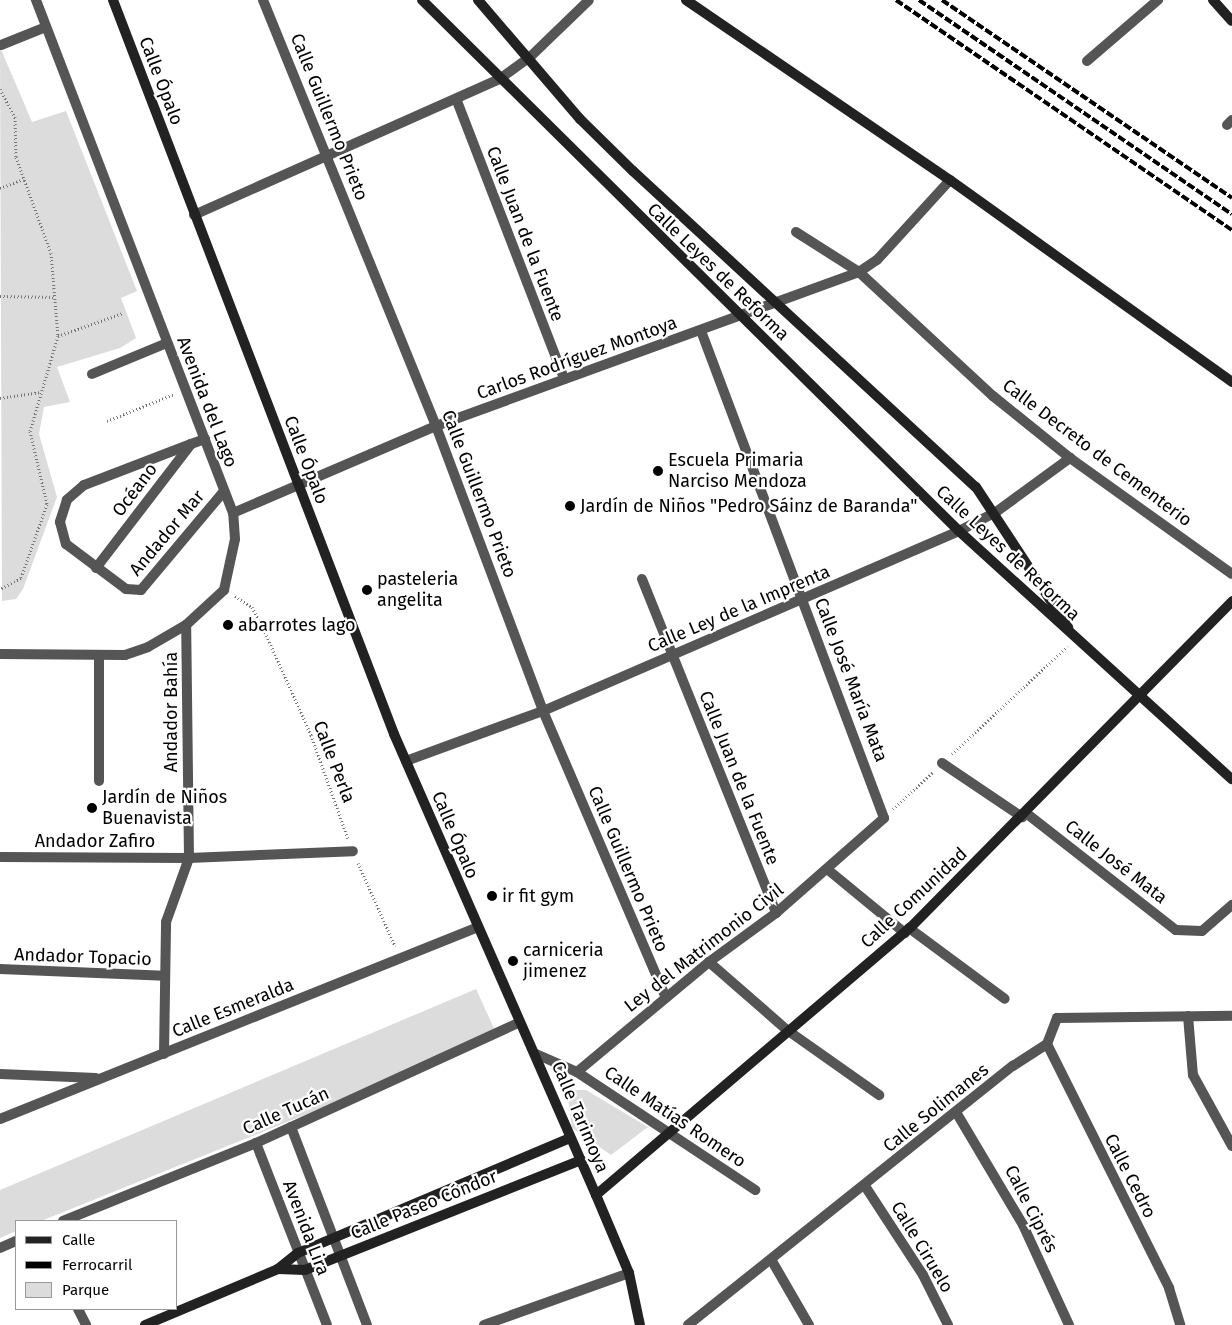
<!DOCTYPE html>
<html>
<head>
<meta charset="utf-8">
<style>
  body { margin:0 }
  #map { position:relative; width:1232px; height:1325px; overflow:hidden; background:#fff; font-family:"Fira Sans",sans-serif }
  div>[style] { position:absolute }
  .green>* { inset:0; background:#dcdcdc }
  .path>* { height:3px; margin-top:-1.5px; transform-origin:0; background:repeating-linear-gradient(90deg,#777 0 1px,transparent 0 3.5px) }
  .street>* { height:10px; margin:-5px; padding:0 5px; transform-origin:5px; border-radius:5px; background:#555 }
  .secondary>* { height:10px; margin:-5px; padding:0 5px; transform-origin:5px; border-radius:5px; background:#222 }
  .rail>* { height:4px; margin-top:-2px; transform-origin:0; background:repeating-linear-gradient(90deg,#000 0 8px,transparent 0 10.5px) }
  .dots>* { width:14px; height:14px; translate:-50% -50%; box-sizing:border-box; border:2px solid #fff; border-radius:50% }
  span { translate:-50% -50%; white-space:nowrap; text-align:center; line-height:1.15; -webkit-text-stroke:4.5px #fff; paint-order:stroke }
  .street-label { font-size:18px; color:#000 }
  .poi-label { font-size:18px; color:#000 }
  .left { translate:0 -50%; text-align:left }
  .legend { position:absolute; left:15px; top:1220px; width:162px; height:90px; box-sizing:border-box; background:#fff; border:1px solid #999; margin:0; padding:6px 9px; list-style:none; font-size:15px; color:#000 }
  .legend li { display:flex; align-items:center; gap:10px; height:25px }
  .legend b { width:25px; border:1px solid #999 }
</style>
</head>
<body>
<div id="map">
  <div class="green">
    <div style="clip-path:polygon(0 47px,32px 122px,66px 111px,137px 291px,121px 298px,136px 338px,120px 348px,57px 367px,70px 402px,44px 407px,39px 434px,57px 497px,23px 589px,16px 599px,2px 601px)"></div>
    <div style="clip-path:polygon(476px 989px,498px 1037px,41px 1221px,16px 1221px,16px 1231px,0 1238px,0 1190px)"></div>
    <div style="clip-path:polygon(567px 1090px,586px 1090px,648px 1127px,611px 1155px,572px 1128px)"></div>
  </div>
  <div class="path">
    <div style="left:0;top:89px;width:32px;rotate:62deg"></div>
    <div style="left:15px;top:117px;width:40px;rotate:88.6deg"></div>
    <div style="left:16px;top:157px;width:102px;rotate:70deg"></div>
    <div style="left:51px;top:253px;width:83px;rotate:85.2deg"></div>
    <div style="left:58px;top:336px;width:99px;rotate:106.4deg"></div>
    <div style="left:30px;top:431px;width:75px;rotate:76.9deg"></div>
    <div style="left:47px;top:504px;width:78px;rotate:109.4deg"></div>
    <div style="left:21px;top:578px;width:24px;rotate:152deg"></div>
    <div style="left:0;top:188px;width:25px;rotate:-21deg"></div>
    <div style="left:0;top:296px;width:55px;rotate:1deg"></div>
    <div style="left:58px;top:336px;width:69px;rotate:-19.5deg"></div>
    <div style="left:0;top:398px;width:41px;rotate:-8.3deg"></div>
    <div style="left:107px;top:421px;width:72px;rotate:-21.9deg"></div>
    <div style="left:235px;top:596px;width:20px;rotate:33deg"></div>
    <div style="left:252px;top:607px;width:28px;rotate:63deg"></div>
    <div style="left:265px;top:632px;width:113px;rotate:65.9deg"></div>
    <div style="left:311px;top:735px;width:110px;rotate:70.4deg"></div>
    <div style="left:952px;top:754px;width:158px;rotate:-43deg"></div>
    <div style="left:893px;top:809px;width:54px;rotate:-42.8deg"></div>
    <div style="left:358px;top:863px;width:91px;rotate:66deg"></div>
  </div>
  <div class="street">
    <div style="left:263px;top:0;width:460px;rotate:67.9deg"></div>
    <div style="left:436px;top:426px;width:304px;rotate:69.4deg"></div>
    <div style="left:543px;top:711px;width:312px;rotate:66.8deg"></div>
    <div style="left:1px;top:45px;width:48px;rotate:-21.8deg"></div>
    <div style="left:1087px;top:61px;width:94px;rotate:-40.7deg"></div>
    <div style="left:457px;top:101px;width:298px;rotate:68.9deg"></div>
    <div style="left:1227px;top:125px;width:7px;rotate:-45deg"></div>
    <div style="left:194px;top:215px;width:336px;rotate:-24deg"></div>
    <div style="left:501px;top:78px;width:34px;rotate:-36deg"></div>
    <div style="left:529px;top:58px;width:83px;rotate:-44deg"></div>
    <div style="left:796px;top:232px;width:75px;rotate:32.4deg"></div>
    <div style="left:859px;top:272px;width:183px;rotate:42.8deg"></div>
    <div style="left:993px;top:396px;width:99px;rotate:38.8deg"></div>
    <div style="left:1070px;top:458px;width:199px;rotate:35.6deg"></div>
    <div style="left:92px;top:374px;width:81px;rotate:-22.5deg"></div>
    <div style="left:191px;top:444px;width:115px;rotate:159deg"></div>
    <div style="left:84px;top:485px;width:23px;rotate:139deg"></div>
    <div style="left:67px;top:500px;width:23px;rotate:108deg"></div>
    <div style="left:60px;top:522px;width:23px;rotate:75deg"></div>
    <div style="left:66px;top:544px;width:75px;rotate:36.9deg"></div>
    <div style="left:126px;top:589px;width:15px;rotate:4deg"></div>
    <div style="left:141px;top:590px;width:129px;rotate:-50deg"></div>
    <div style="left:233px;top:513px;width:221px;rotate:-23.2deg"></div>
    <div style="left:436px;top:426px;width:450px;rotate:-20deg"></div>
    <div style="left:859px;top:272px;width:22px;rotate:-34deg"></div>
    <div style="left:877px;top:260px;width:108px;rotate:-47.6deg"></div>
    <div style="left:96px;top:568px;width:156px;rotate:-52.5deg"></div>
    <div style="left:191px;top:444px;width:15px;rotate:-20deg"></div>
    <div style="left:642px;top:579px;width:360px;rotate:68.1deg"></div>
    <div style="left:0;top:654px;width:125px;rotate:0.5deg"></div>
    <div style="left:125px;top:655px;width:24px;rotate:-19deg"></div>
    <div style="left:148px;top:647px;width:44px;rotate:-30.1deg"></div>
    <div style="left:186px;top:625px;width:52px;rotate:-42.6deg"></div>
    <div style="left:224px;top:590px;width:52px;rotate:-77.8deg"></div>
    <div style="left:235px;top:539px;width:26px;rotate:-94deg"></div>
    <div style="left:233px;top:513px;width:550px;rotate:-111.01deg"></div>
    <div style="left:99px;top:655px;width:126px;rotate:90deg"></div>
    <div style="left:406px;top:761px;width:146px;rotate:-20.1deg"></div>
    <div style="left:543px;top:711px;width:453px;rotate:-23.4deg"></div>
    <div style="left:959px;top:531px;width:42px;rotate:-27.2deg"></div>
    <div style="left:996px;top:512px;width:92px;rotate:-36.1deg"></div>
    <div style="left:942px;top:763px;width:97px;rotate:34deg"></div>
    <div style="left:1026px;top:813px;width:190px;rotate:38deg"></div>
    <div style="left:1176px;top:930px;width:26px;rotate:2deg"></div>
    <div style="left:1202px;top:931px;width:40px;rotate:-41deg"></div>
    <div style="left:0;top:857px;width:189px;rotate:0.3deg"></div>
    <div style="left:189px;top:858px;width:164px;rotate:-2.4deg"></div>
    <div style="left:827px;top:869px;width:101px;rotate:39.4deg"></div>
    <div style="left:909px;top:928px;width:119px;rotate:36.5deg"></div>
    <div style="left:709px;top:962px;width:103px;rotate:41.1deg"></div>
    <div style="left:787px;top:1030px;width:113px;rotate:35.2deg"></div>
    <div style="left:0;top:969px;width:164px;rotate:2.4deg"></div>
    <div style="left:1188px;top:1016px;width:59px;rotate:85.2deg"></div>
    <div style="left:1193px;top:1075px;width:81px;rotate:61.2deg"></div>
    <div style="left:1047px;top:1044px;width:273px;rotate:63.4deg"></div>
    <div style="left:1169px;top:1288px;width:39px;rotate:73deg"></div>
    <div style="left:164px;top:1054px;width:132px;rotate:-89.1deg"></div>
    <div style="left:166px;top:922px;width:68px;rotate:-70.2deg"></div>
    <div style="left:189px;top:858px;width:233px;rotate:-90.7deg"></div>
    <div style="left:536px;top:1054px;width:45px;rotate:23.7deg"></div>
    <div style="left:577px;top:1072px;width:172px;rotate:-39.8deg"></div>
    <div style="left:709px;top:962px;width:83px;rotate:-36.2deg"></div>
    <div style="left:776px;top:913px;width:144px;rotate:-41.3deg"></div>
    <div style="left:884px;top:818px;width:520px;rotate:-110.59deg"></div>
    <div style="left:577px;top:1072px;width:214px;rotate:33.5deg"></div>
    <div style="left:0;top:1074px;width:96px;rotate:2.4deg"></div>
    <div style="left:956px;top:1112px;width:131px;rotate:59.3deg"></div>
    <div style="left:1023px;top:1225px;width:110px;rotate:65.3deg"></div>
    <div style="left:0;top:1119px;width:515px;rotate:-21.88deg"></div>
    <div style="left:291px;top:1127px;width:212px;rotate:69deg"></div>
    <div style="left:256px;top:1143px;width:195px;rotate:68.7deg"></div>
    <div style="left:865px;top:1186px;width:106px;rotate:56.9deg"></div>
    <div style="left:923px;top:1275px;width:56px;rotate:63.4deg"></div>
    <div style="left:63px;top:1221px;width:208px;rotate:-22deg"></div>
    <div style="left:256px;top:1143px;width:290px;rotate:-24.6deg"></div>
    <div style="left:0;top:1248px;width:17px;rotate:-24deg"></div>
    <div style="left:772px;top:1261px;width:74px;rotate:60deg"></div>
    <div style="left:78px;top:1309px;width:18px;rotate:63deg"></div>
    <div style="left:484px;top:1325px;width:154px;rotate:-19.7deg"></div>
    <div style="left:688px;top:1325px;width:416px;rotate:-38.6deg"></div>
    <div style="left:1013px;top:1066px;width:40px;rotate:-32.9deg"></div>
    <div style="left:1047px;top:1044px;width:28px;rotate:-69deg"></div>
    <div style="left:1057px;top:1018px;width:175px;rotate:-0.7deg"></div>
  </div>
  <div class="secondary">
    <div style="left:113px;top:0;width:786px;rotate:69.05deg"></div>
    <div style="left:394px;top:734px;width:503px;rotate:66.34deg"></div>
    <div style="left:596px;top:1195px;width:85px;rotate:67.1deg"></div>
    <div style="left:629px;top:1273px;width:53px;rotate:78.1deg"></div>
    <div style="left:422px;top:0;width:755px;rotate:44.68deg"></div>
    <div style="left:959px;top:531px;width:369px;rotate:42.3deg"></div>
    <div style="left:478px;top:0;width:157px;rotate:49.4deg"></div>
    <div style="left:580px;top:119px;width:74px;rotate:44.5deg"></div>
    <div style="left:633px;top:171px;width:466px;rotate:42.7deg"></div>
    <div style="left:976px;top:487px;width:168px;rotate:56.7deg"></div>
    <div style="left:686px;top:0;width:320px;rotate:34.3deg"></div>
    <div style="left:950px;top:180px;width:347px;rotate:35.6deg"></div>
    <div style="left:1213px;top:0;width:28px;rotate:48deg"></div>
    <div style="left:596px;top:1195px;width:414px;rotate:-40.4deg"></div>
    <div style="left:911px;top:927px;width:458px;rotate:-45.4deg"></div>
    <div style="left:278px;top:1269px;width:27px;rotate:2deg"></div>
    <div style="left:305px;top:1270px;width:297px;rotate:-21.7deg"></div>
    <div style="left:145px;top:1325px;width:144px;rotate:-22.8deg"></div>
    <div style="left:278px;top:1269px;width:26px;rotate:-39deg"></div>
    <div style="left:298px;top:1253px;width:295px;rotate:-22.9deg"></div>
  </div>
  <div class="rail">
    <div style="left:896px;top:0;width:407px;rotate:34.4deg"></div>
    <div style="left:919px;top:0;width:379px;rotate:34.4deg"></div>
    <div style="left:942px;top:0;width:351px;rotate:34.3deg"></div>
  </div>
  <div class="dots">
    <div style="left:658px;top:471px;background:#000"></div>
    <div style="left:570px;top:506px;background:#000"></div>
    <div style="left:367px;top:590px;background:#000"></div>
    <div style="left:228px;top:625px;background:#000"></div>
    <div style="left:92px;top:808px;background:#000"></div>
    <div style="left:492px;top:896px;background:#000"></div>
    <div style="left:513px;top:961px;background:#000"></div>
  </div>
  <div class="street-label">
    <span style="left:161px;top:81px;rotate:69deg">Calle Ópalo</span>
    <span style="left:329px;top:117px;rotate:68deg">Calle Guillermo Prieto</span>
    <span style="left:525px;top:234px;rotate:69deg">Calle Juan de la Fuente</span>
    <span style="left:718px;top:272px;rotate:44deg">Calle Leyes de Reforma</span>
    <span style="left:577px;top:358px;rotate:-20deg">Carlos Rodríguez Montoya</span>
    <span style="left:207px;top:402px;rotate:69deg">Avenida del Lago</span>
    <span style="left:1097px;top:453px;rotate:37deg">Calle Decreto de Cementerio</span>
    <span style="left:306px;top:460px;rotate:69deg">Calle Ópalo</span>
    <span style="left:135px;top:490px;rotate:-53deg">Océano</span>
    <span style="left:479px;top:494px;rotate:69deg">Calle Guillermo Prieto</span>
    <span style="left:167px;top:533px;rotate:-50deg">Andador Mar</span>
    <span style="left:1008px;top:553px;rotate:43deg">Calle Leyes de Reforma</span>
    <span style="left:739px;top:609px;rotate:-23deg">Calle Ley de la Imprenta</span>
    <span style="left:851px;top:680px;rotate:69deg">Calle José María Mata</span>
    <span style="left:171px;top:712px;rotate:-90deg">Andador Bahía</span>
    <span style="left:334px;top:762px;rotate:69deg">Calle Perla</span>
    <span style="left:739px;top:778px;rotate:68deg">Calle Juan de la Fuente</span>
    <span style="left:455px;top:835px;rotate:67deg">Calle Ópalo</span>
    <span style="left:95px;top:841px">Andador Zafiro</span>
    <span style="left:1116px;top:862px;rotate:38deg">Calle José Mata</span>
    <span style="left:628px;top:869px;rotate:67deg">Calle Guillermo Prieto</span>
    <span style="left:914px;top:898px;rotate:-43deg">Calle Comunidad</span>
    <span style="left:704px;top:948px;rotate:-38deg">Ley del Matrimonio Civil</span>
    <span style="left:83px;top:957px;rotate:2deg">Andador Topacio</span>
    <span style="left:233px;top:1008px;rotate:-22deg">Calle Esmeralda</span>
    <span style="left:936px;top:1108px;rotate:-39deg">Calle Solimanes</span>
    <span style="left:286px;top:1111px;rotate:-24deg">Calle Tucán</span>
    <span style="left:580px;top:1117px;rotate:67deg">Calle Tarimoya</span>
    <span style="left:675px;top:1117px;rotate:34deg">Calle Matías Romero</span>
    <span style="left:1130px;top:1176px;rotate:63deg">Calle Cedro</span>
    <span style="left:424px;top:1205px;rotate:-22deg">Calle Paseo Cóndor</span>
    <span style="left:1031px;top:1209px;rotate:63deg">Calle Ciprés</span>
    <span style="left:306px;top:1228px;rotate:69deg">Avenida Lira</span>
    <span style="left:922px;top:1247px;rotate:59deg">Calle Ciruelo</span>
  </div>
  <div class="poi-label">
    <span class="left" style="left:668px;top:471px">Escuela Primaria<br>Narciso Mendoza</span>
    <span class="left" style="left:580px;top:506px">Jardín de Niños "Pedro Sáinz de Baranda"</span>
    <span class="left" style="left:377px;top:590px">pasteleria<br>angelita</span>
    <span class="left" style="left:238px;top:625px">abarrotes lago</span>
    <span class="left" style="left:102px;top:808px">Jardín de Niños<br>Buenavista</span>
    <span class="left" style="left:502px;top:896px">ir fit gym</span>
    <span class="left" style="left:523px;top:961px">carniceria<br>jimenez</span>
  </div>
  <ul class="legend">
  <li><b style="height:6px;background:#222"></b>Calle</li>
  <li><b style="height:6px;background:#000"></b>Ferrocarril</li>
  <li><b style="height:14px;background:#dcdcdc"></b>Parque</li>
  </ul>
</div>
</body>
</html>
